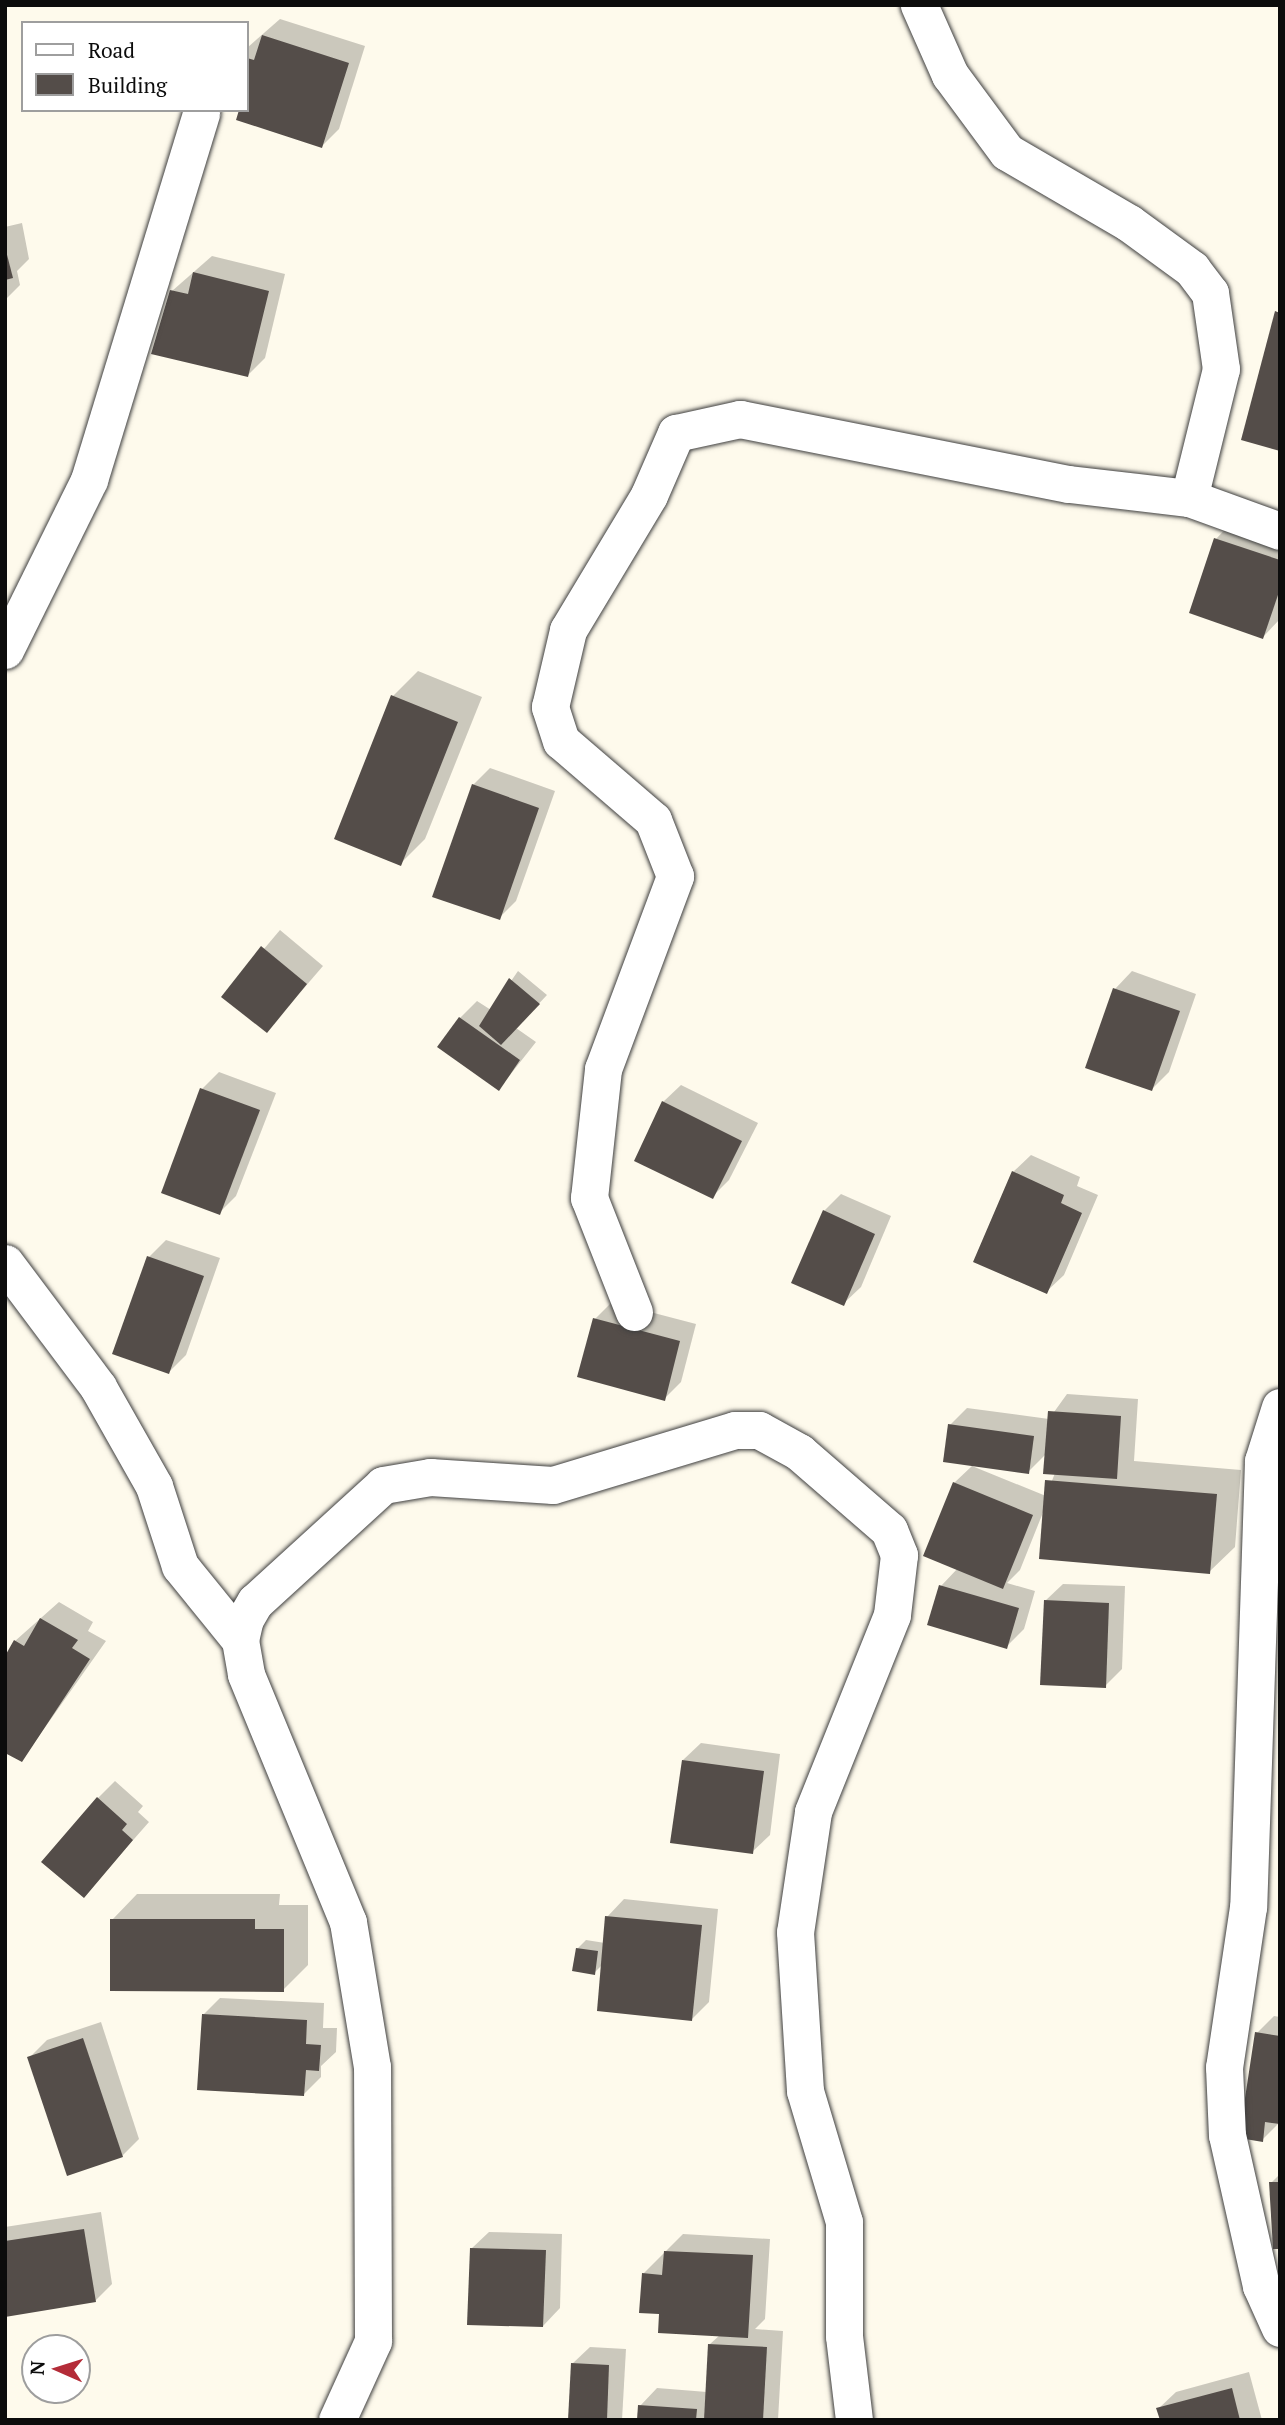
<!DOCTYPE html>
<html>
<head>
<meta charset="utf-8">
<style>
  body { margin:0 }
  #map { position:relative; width:1285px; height:2425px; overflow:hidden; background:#fefaec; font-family:"PT Serif",serif }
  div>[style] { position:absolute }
  .shadow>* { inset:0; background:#0003 }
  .building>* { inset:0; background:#544d49 }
  .roads { filter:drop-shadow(0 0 2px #3f3f3f) drop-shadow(0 0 2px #3f3f3f) }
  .street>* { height:37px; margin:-18.5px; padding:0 18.5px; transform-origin:18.5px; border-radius:18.5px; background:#fff }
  span { translate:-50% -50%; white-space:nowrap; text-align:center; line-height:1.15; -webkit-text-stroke:7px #fff; paint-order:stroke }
  .frame { position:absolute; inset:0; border:7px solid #0c0c0c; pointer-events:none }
  .legend { position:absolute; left:21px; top:21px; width:228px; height:91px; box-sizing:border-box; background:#fff; border:2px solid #9e9e9e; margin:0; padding:9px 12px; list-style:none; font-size:21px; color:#0c0c0c }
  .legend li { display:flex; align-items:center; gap:14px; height:35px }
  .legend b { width:35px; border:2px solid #9e9e9e }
  .north { position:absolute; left:21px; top:2334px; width:70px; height:70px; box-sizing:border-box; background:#fff; border:2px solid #9e9e9e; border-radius:50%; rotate:273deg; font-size:19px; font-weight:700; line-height:28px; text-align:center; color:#0c0c0c }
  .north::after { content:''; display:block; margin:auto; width:24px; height:32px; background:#b42c38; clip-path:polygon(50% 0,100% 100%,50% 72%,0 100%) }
</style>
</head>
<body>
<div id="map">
  <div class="shadow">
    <div style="clip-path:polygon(280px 19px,365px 46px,339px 129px,322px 146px,247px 110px,247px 48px)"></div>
    <div style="clip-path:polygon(22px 223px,29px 259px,17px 271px,20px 285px,5px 300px,5px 227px)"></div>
    <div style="clip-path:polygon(212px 256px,285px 274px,265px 358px,248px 375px,172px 291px)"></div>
    <div style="clip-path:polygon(1233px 521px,1280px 537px,1280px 619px,1263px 637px,1216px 539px)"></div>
    <div style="clip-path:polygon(418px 671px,482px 697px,425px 839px,400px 864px,393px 696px)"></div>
    <div style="clip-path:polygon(490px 768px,555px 791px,516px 901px,499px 918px,473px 785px)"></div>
    <div style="clip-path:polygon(280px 930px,323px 966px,267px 1031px,224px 996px)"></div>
    <div style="clip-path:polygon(518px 971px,547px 995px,516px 1028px,536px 1042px,499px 1089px,460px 1018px,477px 1001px,491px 1010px)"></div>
    <div style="clip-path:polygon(1132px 971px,1196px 994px,1169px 1072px,1152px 1089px,1115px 989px)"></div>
    <div style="clip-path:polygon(219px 1072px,276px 1093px,236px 1196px,219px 1213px,202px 1089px)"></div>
    <div style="clip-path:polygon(681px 1085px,758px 1123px,729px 1180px,712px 1197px,663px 1102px)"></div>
    <div style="clip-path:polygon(1031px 1155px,1080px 1177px,1077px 1186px,1098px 1195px,1064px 1275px,1046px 1292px,1013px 1172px)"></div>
    <div style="clip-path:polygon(841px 1194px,891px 1216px,861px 1287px,843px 1304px,824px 1211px)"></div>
    <div style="clip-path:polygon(166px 1240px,220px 1258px,186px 1355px,169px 1372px,149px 1257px)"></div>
    <div style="clip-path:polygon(612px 1302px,696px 1324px,681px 1382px,664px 1399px,595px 1319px)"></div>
    <div style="clip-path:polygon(1067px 1394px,1138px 1399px,1134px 1461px,1241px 1470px,1235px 1547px,1209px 1572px,1044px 1510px,1020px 1570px,1007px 1583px,1035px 1591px,1024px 1629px,1006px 1647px,941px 1586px,958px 1568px,954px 1483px,972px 1466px,1046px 1496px,1055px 1473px,1046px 1454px,1028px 1472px,950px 1425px,967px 1408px,1049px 1419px)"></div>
    <div style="clip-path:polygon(1063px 1584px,1125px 1586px,1122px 1669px,1105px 1686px,1045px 1601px)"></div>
    <div style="clip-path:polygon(59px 1602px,93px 1622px,88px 1631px,106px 1641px,22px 1760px,15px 1641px)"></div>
    <div style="clip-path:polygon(701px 1743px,780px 1754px,770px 1835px,752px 1852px,683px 1760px)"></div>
    <div style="clip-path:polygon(115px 1781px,143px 1806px,138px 1812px,149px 1822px,84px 1896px,98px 1798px)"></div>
    <div style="clip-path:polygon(137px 1894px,280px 1894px,279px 1905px,308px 1905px,308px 1965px,283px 1990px,112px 1920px)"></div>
    <div style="clip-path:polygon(624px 1899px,718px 1909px,709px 2002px,692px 2019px,603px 1964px,594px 1973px,577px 1949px,586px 1940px,605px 1943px,607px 1917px)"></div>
    <div style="clip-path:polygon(220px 1998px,324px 2003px,323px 2028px,337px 2028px,336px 2052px,321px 2066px,321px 2077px,304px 2094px,203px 2015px)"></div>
    <div style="clip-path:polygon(1274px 2016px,1280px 2017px,1280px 2122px,1262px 2140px,1257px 2033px)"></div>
    <div style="clip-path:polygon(101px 2022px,139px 2139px,122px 2156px,29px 2058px,47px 2040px)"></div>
    <div style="clip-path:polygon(1280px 2174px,1280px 2247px,1271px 2183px)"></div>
    <div style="clip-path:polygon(101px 2212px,112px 2284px,95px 2301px,5px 2315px,5px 2227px)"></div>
    <div style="clip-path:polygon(489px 2232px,562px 2234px,560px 2308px,543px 2326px,471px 2249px)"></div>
    <div style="clip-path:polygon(683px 2234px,770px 2239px,765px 2319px,755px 2329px,783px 2331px,778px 2420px,638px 2420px,640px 2406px,657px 2388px,707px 2392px,710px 2344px,720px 2335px,661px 2313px,643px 2274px)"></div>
    <div style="clip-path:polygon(590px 2347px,626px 2349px,622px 2420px,569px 2420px,572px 2364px)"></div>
    <div style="clip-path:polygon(1249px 2372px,1262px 2420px,1161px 2420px,1158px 2409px,1176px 2392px)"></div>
  </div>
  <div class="building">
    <div style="clip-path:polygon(262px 35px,349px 63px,322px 148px,236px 120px,239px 110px,247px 110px,247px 58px,254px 60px)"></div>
    <div style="clip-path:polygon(5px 247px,13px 278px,5px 280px)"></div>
    <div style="clip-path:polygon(193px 272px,269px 291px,248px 377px,151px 354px,170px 290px,188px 294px)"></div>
    <div style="clip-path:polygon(1275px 311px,1280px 313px,1280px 451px,1241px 440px)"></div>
    <div style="clip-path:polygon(1214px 538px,1280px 560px,1280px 589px,1263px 639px,1189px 613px)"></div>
    <div style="clip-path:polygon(391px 695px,458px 722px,401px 866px,334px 839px)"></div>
    <div style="clip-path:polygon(472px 784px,539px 808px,500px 920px,432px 897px)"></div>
    <div style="clip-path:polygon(261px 946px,307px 984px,267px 1033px,221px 997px)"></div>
    <div style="clip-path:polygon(509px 978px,540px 1004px,501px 1045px,479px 1026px)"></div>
    <div style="clip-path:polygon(1113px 988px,1180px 1011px,1152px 1091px,1085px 1068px)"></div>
    <div style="clip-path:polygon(459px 1017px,520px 1060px,499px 1091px,437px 1047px)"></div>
    <div style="clip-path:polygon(200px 1088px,260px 1110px,220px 1215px,161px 1193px)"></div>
    <div style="clip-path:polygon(662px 1101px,742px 1141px,713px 1199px,634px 1161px)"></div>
    <div style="clip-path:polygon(1012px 1171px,1064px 1195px,1061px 1203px,1082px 1213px,1047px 1294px,973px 1262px)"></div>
    <div style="clip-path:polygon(823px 1210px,875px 1234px,844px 1306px,791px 1283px)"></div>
    <div style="clip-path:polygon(147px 1256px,204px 1276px,169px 1374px,112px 1354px)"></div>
    <div style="clip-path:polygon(593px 1318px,680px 1341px,665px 1401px,577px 1377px)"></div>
    <div style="clip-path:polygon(1048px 1411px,1121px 1416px,1117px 1479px,1043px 1474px)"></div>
    <div style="clip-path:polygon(948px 1424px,1034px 1436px,1029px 1474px,943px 1462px)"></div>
    <div style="clip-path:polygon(1045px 1480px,1217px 1494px,1210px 1574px,1039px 1559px)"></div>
    <div style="clip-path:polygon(953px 1482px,1033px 1515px,1003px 1589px,923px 1556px)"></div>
    <div style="clip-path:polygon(939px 1585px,1019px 1608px,1007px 1649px,927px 1625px)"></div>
    <div style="clip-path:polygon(1044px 1600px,1109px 1603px,1106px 1688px,1040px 1685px)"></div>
    <div style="clip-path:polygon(40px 1618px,78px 1640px,72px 1648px,90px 1659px,22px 1762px,5px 1753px,5px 1656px,14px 1640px,24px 1646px)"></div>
    <div style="clip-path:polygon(682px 1760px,764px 1771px,753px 1854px,670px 1843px)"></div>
    <div style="clip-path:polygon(97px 1797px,127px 1824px,122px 1830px,133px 1840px,84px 1898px,41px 1862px)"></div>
    <div style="clip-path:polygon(605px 1916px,702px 1925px,692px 2021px,597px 2011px)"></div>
    <div style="clip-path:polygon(110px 1919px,255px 1919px,255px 1929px,284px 1929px,284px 1992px,110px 1991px)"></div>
    <div style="clip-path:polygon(576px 1948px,598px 1951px,595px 1975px,572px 1971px)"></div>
    <div style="clip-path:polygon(202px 2014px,307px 2020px,306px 2044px,321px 2045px,319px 2071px,306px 2070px,304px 2096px,197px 2090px)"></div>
    <div style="clip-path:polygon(1255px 2032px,1280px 2036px,1280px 2124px,1265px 2122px,1263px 2142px,1239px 2138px)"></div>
    <div style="clip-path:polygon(83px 2038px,123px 2157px,67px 2176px,27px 2057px)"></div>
    <div style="clip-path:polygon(1269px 2182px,1280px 2182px,1280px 2249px,1273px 2249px)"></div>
    <div style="clip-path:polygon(84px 2229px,96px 2302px,5px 2317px,5px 2241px)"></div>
    <div style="clip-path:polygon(470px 2248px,546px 2250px,543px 2327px,467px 2325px)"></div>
    <div style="clip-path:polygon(664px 2251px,753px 2255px,748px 2338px,658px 2333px,659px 2314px,639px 2313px,642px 2273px,662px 2275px)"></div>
    <div style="clip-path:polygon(708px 2344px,767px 2347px,763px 2420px,704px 2420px)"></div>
    <div style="clip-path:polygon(571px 2363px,609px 2365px,607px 2420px,568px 2420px)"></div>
    <div style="clip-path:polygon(1232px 2388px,1240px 2420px,1160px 2420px,1156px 2408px)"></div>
    <div style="clip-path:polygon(638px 2405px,697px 2409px,696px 2420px,637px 2420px)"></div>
  </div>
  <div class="roads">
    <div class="street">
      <div style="left:1189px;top:498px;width:97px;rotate:19.9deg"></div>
      <div style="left:5px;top:650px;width:190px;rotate:-63.7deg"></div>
      <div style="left:89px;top:480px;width:384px;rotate:-73deg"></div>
      <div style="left:5px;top:1263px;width:155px;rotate:53.1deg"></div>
      <div style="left:98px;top:1387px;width:114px;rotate:60.5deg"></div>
      <div style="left:154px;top:1486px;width:84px;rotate:72deg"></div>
      <div style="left:180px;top:1566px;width:95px;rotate:51deg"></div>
      <div style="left:634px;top:1312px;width:123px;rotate:-111.5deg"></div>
      <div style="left:589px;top:1198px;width:130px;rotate:-83.8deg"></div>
      <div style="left:603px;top:1069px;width:206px;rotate:-69.5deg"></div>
      <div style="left:675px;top:876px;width:60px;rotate:-111.4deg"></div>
      <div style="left:653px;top:820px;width:121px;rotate:-139.3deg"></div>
      <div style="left:561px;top:741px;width:36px;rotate:-108deg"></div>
      <div style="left:550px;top:707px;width:79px;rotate:-76.8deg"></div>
      <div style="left:568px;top:630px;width:157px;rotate:-59deg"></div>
      <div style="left:649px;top:495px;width:68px;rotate:-66.5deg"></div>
      <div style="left:676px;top:433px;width:66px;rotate:-12.3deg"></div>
      <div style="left:740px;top:419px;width:335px;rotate:11.2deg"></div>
      <div style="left:1069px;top:484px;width:121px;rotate:6.7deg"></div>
      <div style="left:1189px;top:498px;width:133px;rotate:-76.1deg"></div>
      <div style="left:1221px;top:369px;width:77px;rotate:-98.2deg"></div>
      <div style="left:1210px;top:293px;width:30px;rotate:-127deg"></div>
      <div style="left:1192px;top:269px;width:78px;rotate:-143.9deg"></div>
      <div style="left:1129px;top:223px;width:141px;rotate:-149.8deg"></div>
      <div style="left:1007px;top:152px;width:96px;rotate:-126.5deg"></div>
      <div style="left:950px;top:75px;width:77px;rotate:-113.9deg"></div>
      <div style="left:1280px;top:1407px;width:57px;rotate:107.5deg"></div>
      <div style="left:1263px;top:1461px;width:446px;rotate:91.9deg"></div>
      <div style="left:1248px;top:1907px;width:162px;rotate:98.5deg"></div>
      <div style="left:1224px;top:2067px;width:68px;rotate:87.5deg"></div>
      <div style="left:1227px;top:2135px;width:155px;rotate:77.3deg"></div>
      <div style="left:1261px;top:2286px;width:46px;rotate:65.7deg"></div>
      <div style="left:337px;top:2420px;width:87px;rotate:-65.5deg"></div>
      <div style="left:373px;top:2341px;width:274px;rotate:-90.2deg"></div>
      <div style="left:372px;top:2067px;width:147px;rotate:-99.4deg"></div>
      <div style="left:348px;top:1922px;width:268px;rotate:-112.4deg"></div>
      <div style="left:246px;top:1674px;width:35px;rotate:-100deg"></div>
      <div style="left:240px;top:1640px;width:22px;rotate:-77deg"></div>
      <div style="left:245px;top:1619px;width:20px;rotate:-60deg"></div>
      <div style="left:255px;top:1602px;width:173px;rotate:-42.4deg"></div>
      <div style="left:383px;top:1485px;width:48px;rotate:-9.7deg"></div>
      <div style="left:430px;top:1477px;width:123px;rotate:3.7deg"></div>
      <div style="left:553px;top:1485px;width:190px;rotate:-16.8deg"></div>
      <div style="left:735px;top:1430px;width:24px"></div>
      <div style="left:759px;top:1430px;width:46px;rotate:28.8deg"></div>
      <div style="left:799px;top:1452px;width:119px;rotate:40.9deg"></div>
      <div style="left:889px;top:1530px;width:27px;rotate:68deg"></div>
      <div style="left:899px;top:1555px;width:60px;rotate:96.7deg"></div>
      <div style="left:892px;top:1615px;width:212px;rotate:111.9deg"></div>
      <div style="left:813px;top:1812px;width:121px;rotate:98.5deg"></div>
      <div style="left:795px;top:1932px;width:159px;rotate:86.4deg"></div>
      <div style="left:805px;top:2091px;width:137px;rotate:73.4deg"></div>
      <div style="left:844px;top:2222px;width:114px;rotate:90deg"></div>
      <div style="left:844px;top:2336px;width:85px;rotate:83.2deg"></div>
    </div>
  </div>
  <div class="frame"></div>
  <ul class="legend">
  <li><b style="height:9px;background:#fff"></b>Road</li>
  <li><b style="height:19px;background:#544d49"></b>Building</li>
  </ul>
  <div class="north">N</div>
</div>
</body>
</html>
